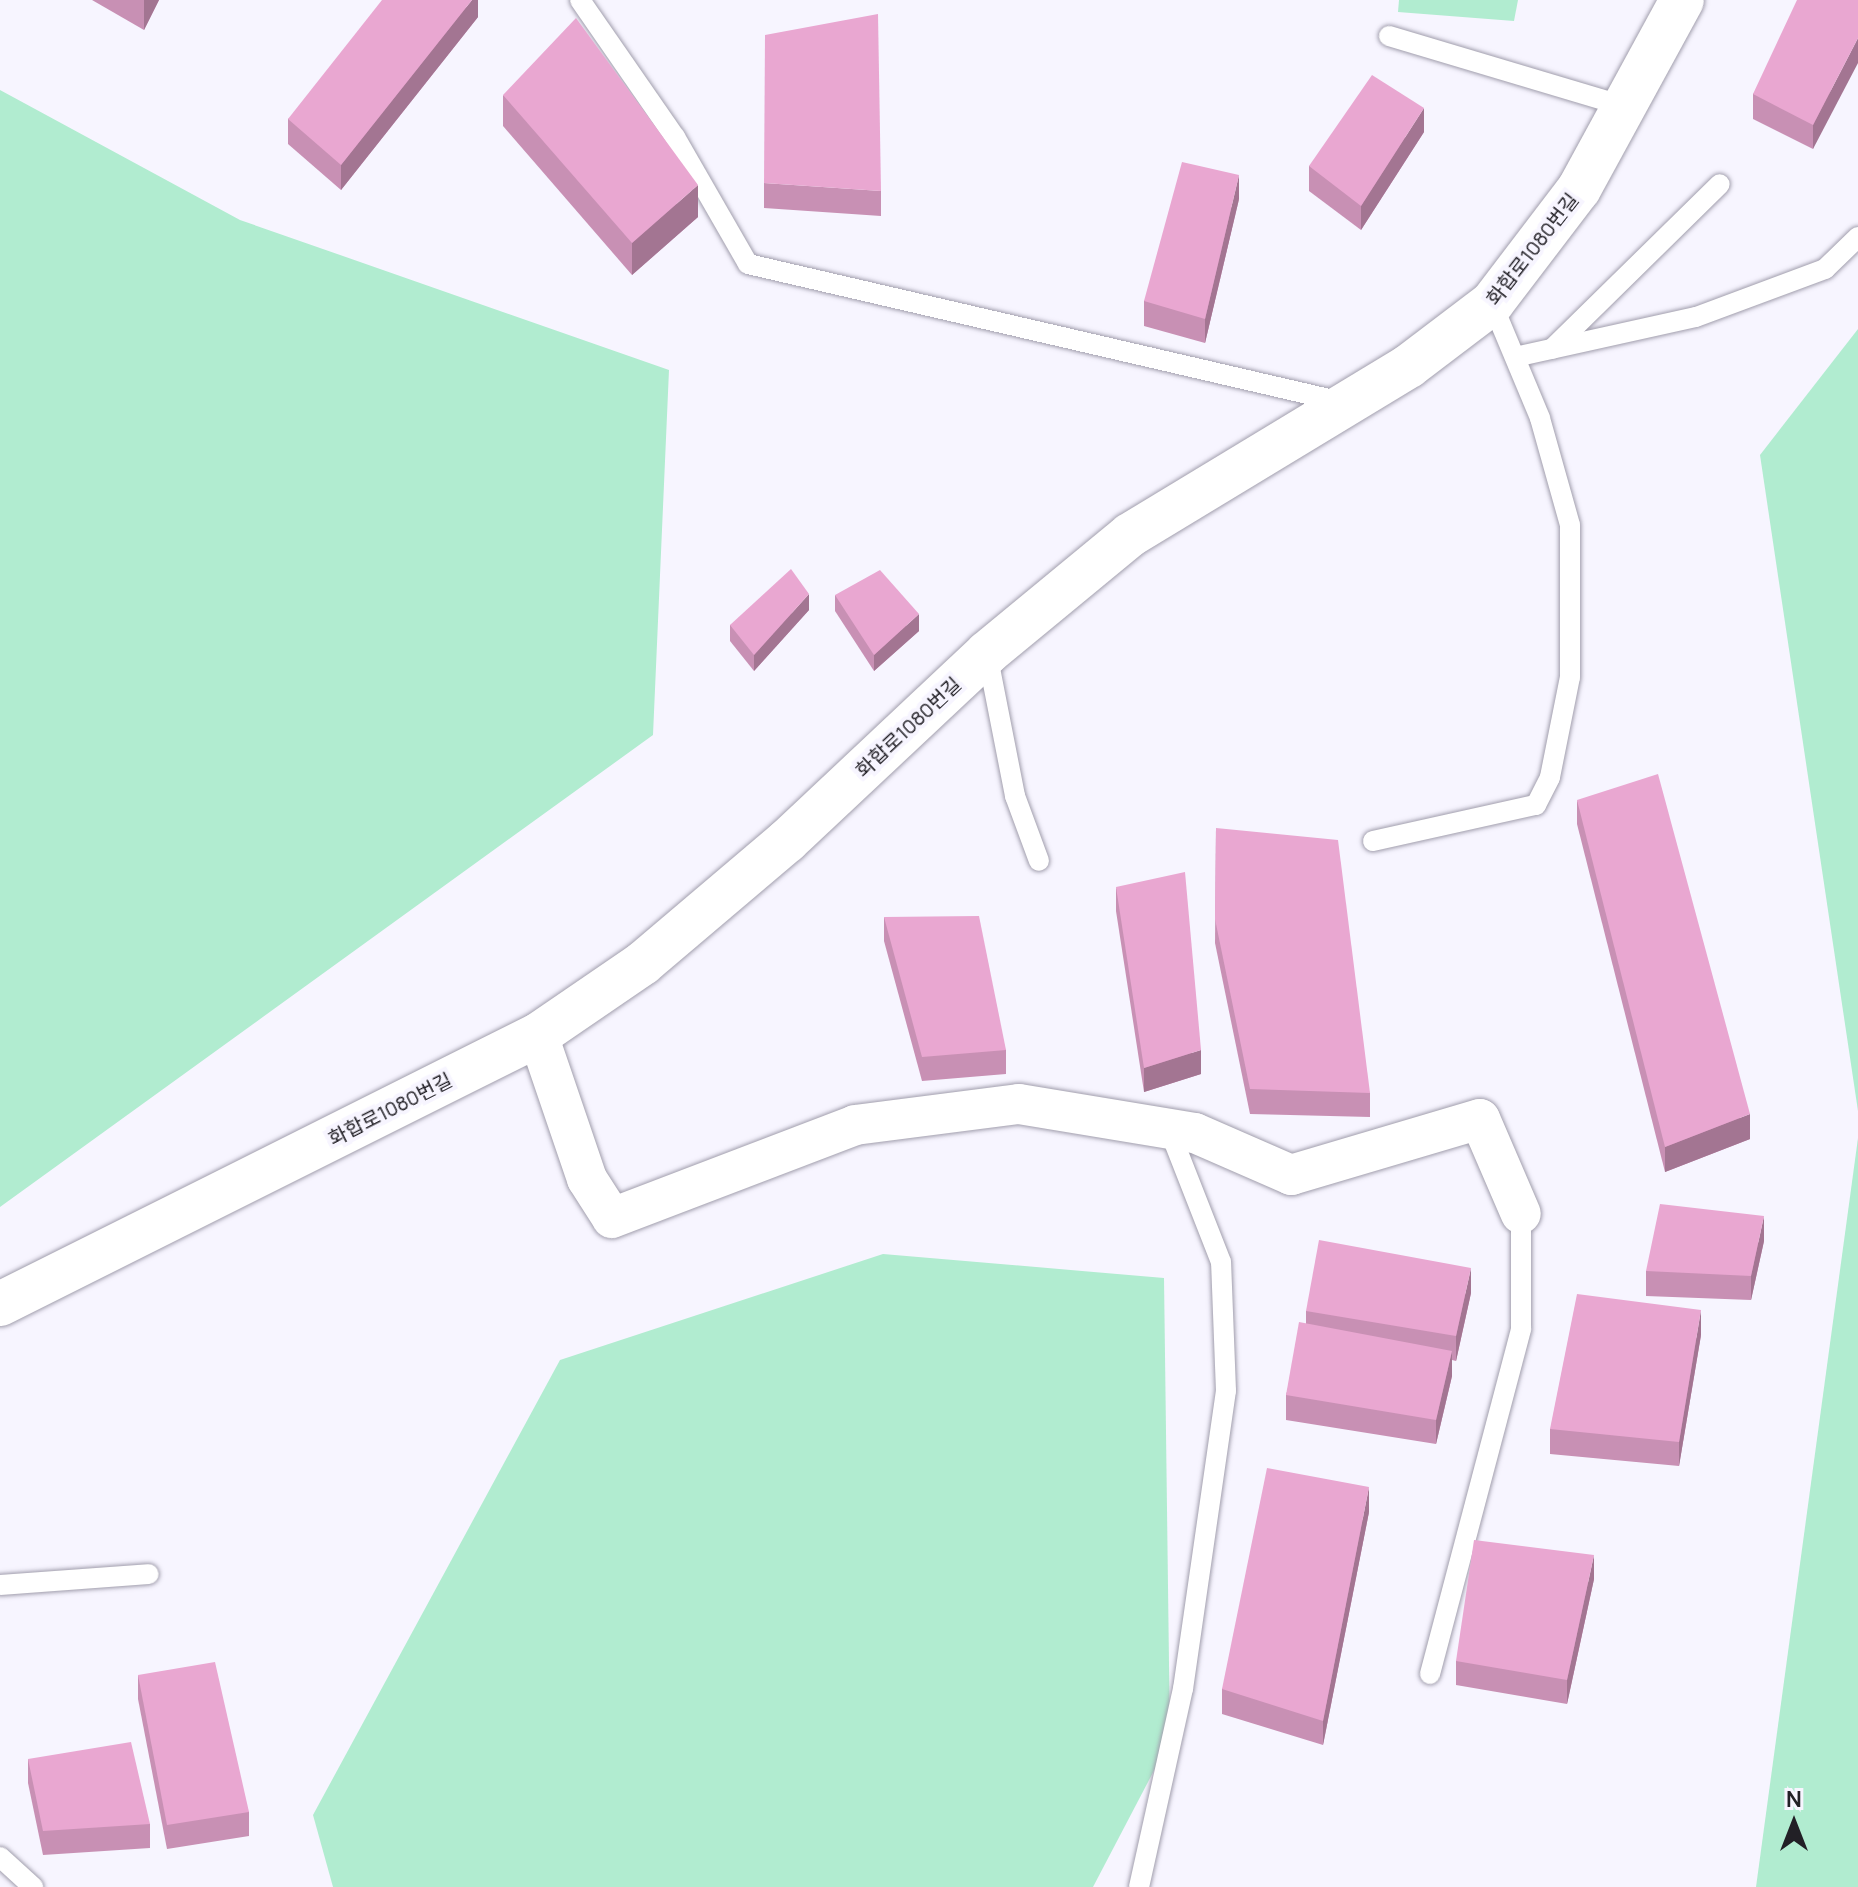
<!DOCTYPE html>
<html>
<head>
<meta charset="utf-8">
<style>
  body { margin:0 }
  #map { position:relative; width:1858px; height:1887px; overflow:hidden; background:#f7f5ff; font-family:Manrope,"Noto Sans KR",sans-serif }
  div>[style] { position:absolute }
  .green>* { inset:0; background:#b1ecd0 }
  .roads { filter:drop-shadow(0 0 2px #a19ead) drop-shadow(0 0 2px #a19ead) }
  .lane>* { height:20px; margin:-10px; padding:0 10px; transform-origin:10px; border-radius:10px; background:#fff }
  .street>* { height:40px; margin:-20px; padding:0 20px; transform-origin:20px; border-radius:20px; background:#fff }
  .secondary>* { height:44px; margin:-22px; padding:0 22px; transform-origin:22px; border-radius:22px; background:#fff }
  .wall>* { inset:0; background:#c890b4 }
  .shaded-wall>* { inset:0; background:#a37592 }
  .building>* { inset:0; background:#e9a7d1 }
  span { translate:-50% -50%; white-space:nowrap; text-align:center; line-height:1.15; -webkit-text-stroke:8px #f7f5ff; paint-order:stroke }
  .street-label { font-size:20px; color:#222026 }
  .north { position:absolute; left:1754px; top:1783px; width:80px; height:80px; -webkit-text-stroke:6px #f7f5ff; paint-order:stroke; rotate:0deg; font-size:22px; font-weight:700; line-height:32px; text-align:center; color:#222026 }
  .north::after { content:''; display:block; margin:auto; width:28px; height:36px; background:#222026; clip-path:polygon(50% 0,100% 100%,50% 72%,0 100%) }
</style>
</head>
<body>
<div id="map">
  <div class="green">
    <div style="clip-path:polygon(1399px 0,1518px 0,1514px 21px,1398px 12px)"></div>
    <div style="clip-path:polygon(0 90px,240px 220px,669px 370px,653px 735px,0 1207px)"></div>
    <div style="clip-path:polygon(1858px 329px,1858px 1111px,1760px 455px)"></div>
    <div style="clip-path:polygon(1858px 1138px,1858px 1887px,1756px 1887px)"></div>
    <div style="clip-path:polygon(883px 1254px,1164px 1278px,1170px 1740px,1093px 1887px,333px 1887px,313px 1815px,560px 1360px)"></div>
  </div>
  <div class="roads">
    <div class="lane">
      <div style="left:580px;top:0;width:167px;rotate:55.3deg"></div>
      <div style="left:675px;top:137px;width:146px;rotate:60.1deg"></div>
      <div style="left:748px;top:264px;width:610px;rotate:13.08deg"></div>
      <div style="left:1389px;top:36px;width:245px;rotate:16.6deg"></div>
      <div style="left:1552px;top:349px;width:235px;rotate:-44.5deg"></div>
      <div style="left:1515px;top:357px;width:185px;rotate:-12.5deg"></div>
      <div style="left:1696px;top:317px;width:138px;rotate:-20.4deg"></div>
      <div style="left:1825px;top:269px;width:46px;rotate:-44.1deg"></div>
      <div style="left:987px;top:653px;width:146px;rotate:78.9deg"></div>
      <div style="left:1015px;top:796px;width:69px;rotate:69.7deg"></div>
      <div style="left:1373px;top:841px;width:167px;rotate:-12.5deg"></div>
      <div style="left:1536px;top:805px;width:31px;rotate:-63deg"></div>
      <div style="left:1550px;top:777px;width:102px;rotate:-78.7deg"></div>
      <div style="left:1570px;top:677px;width:152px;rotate:-90deg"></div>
      <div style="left:1570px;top:525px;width:111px;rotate:-105.7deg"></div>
      <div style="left:1540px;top:418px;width:125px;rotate:-112.7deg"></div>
      <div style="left:0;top:1585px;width:149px;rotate:-4.2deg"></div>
      <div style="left:1430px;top:1674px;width:357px;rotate:-75.2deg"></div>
      <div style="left:1521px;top:1329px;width:115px;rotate:-90deg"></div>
      <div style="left:0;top:1857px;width:45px;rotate:42.3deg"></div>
      <div style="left:1139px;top:1887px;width:203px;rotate:-77.5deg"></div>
      <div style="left:1183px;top:1689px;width:301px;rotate:-81.8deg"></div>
      <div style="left:1226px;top:1391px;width:129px;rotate:-92.2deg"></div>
      <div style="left:1221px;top:1262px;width:143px;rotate:-111.4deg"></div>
    </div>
    <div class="street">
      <div style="left:538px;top:1035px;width:152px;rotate:71.2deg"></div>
      <div style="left:587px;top:1179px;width:46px;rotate:57.3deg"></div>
      <div style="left:612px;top:1218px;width:260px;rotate:-20.9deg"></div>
      <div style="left:855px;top:1125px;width:165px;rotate:-7.3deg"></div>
      <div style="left:1019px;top:1104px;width:178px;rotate:9.4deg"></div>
      <div style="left:1195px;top:1133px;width:105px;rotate:23.6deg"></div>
      <div style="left:1291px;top:1175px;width:197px;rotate:-16.5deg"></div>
      <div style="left:1480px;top:1119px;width:103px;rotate:66.7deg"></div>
    </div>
    <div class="secondary">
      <div style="left:0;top:1304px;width:602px;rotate:-26.57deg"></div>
      <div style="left:538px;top:1035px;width:127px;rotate:-34.4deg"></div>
      <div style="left:643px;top:963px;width:189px;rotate:-40.3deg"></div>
      <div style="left:787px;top:841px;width:274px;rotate:-43.2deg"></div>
      <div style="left:987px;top:653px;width:185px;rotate:-39.5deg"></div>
      <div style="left:1130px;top:535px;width:326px;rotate:-31.2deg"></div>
      <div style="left:1409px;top:366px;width:104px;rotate:-37.2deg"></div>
      <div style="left:1492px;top:303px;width:143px;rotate:-52.7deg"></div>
      <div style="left:1579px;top:189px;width:215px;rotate:-61.4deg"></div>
    </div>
  </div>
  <div class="wall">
    <div style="clip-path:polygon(92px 0,159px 0,144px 30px)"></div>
    <div style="clip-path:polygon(478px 0,478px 17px,341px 190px,288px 144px,288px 119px)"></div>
    <div style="clip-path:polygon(1858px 0,1813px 149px,1753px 119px,1753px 94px)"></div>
    <div style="clip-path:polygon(503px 95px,698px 217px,632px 275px,503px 126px)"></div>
    <div style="clip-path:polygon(1424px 132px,1361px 230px,1309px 191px,1309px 166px)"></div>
    <div style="clip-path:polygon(764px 183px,881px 191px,881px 216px,764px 208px)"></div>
    <div style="clip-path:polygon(1239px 199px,1205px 343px,1144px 326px,1144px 301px)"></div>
    <div style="clip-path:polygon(835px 595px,919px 631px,874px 671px,835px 611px)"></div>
    <div style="clip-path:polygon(809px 610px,754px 671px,730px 641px,730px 625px)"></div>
    <div style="clip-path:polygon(1577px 800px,1750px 1139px,1665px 1172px,1577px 824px)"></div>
    <div style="clip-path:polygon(1216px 828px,1370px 1093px,1370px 1117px,1250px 1114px,1215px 943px)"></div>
    <div style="clip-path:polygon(1116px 887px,1201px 1074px,1144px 1092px,1116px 911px)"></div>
    <div style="clip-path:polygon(884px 917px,1006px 1050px,1006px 1074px,922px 1081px,884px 941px)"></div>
    <div style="clip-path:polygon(1764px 1241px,1751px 1300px,1646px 1296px,1646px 1271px)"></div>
    <div style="clip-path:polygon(1471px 1293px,1456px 1361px,1452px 1360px,1452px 1376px,1436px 1444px,1286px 1420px,1286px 1395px,1306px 1324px,1306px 1311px)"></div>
    <div style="clip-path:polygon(1701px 1335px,1679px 1466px,1550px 1454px,1550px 1429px)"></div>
    <div style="clip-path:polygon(1369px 1512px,1323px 1745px,1222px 1714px,1222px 1689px)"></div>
    <div style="clip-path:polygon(1594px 1579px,1567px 1704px,1456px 1685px,1456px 1661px)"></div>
    <div style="clip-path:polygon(138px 1675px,249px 1812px,249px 1836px,167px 1849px,138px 1699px)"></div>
    <div style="clip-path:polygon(28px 1759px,150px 1824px,150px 1848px,43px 1855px,28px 1783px)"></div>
  </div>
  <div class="shaded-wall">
    <div style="clip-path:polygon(144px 0,159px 0,144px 30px)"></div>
    <div style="clip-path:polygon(472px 0,478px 0,478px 17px,341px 190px,341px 165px)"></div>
    <div style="clip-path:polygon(1858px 38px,1858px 63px,1813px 149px,1813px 125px)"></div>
    <div style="clip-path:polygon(1424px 108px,1424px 132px,1361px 230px,1361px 206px)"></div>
    <div style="clip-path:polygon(1239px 175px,1239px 199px,1205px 343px,1205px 319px)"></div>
    <div style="clip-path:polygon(698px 185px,698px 217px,632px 275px,632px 243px)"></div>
    <div style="clip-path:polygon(809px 594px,809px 610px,754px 671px,754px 655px)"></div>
    <div style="clip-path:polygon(919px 614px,919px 631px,874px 671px,874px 655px)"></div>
    <div style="clip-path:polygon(1201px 1050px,1201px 1074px,1144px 1092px,1144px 1068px)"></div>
    <div style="clip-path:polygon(1750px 1114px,1750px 1139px,1665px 1172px,1665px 1147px)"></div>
    <div style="clip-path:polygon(1764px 1216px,1764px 1241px,1751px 1300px,1751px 1276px)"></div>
    <div style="clip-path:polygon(1471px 1268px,1471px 1293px,1456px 1361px,1456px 1336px)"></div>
    <div style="clip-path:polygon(1701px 1310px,1701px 1335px,1679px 1466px,1679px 1442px)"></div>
    <div style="clip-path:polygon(1452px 1351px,1452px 1376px,1436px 1444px,1436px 1420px)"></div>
    <div style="clip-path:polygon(1369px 1487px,1369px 1512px,1323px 1745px,1323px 1721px)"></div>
    <div style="clip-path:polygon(1594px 1555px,1594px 1579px,1567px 1704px,1567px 1680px)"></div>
  </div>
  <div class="building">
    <div style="clip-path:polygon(382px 0,472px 0,341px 165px,288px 119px)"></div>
    <div style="clip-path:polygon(1797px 0,1858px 0,1858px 38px,1813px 125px,1753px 94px)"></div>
    <div style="clip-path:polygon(878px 14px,881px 191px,764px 183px,765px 35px)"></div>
    <div style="clip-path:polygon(576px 18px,698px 185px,632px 243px,503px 95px)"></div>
    <div style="clip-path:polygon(1372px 75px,1424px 108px,1361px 206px,1309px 166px)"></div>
    <div style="clip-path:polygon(1182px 162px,1239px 175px,1205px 319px,1144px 301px)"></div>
    <div style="clip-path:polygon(791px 569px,809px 594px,754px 655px,730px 625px)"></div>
    <div style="clip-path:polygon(880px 570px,919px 614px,874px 655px,835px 595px)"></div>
    <div style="clip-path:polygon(1658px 774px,1750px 1114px,1665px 1147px,1577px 800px)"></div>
    <div style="clip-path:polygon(1216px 828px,1338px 840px,1370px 1093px,1250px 1089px,1215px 919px)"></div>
    <div style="clip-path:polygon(1185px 872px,1201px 1050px,1144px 1068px,1116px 887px)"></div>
    <div style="clip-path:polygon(979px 916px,1006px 1050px,922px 1057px,884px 917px)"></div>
    <div style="clip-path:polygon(1660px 1204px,1764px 1216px,1751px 1276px,1646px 1271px)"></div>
    <div style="clip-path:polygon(1319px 1240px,1471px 1268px,1456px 1336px,1306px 1311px)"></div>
    <div style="clip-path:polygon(1577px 1294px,1701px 1310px,1679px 1442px,1550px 1429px)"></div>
    <div style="clip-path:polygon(1299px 1322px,1452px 1351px,1436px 1420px,1286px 1395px)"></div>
    <div style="clip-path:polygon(1267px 1468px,1369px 1487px,1323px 1721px,1222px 1689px)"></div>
    <div style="clip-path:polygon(1474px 1540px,1594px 1555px,1567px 1680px,1456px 1661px)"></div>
    <div style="clip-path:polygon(215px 1662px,249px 1812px,167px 1825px,138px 1675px)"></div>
    <div style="clip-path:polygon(131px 1742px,150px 1824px,43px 1831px,28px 1759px)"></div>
  </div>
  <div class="street-label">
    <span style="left:1532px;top:249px;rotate:-52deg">화합로1080번길</span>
    <span style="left:908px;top:727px;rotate:-43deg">화합로1080번길</span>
    <span style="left:390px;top:1109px;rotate:-27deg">화합로1080번길</span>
  </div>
  <div class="north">N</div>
</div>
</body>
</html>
